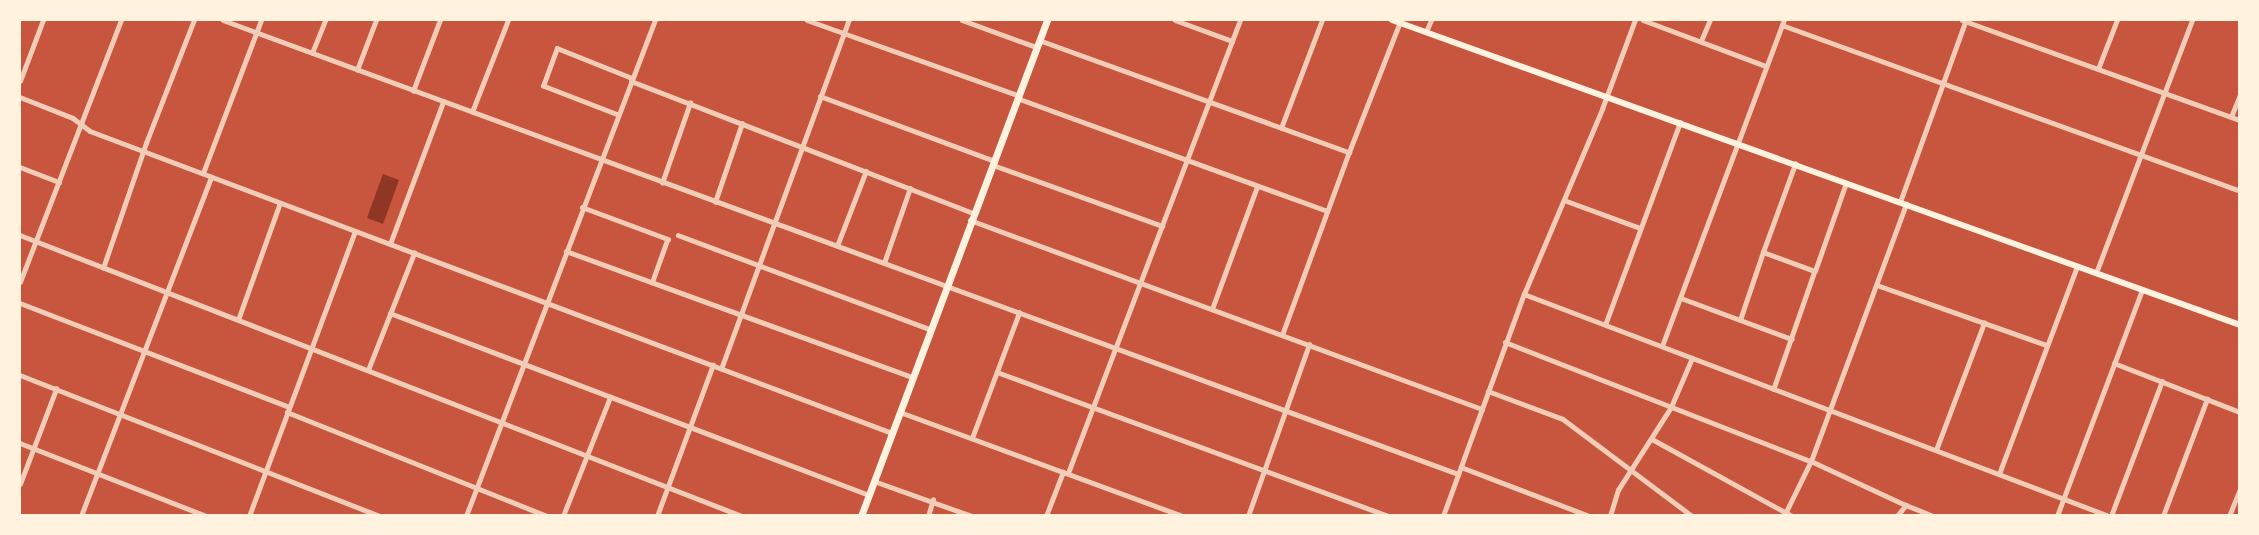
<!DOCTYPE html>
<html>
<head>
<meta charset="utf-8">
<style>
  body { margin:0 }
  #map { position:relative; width:2259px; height:535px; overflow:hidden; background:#c8553d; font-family:"Asap Condensed",sans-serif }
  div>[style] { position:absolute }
  .water>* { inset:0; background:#8f3625 }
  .minor>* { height:4.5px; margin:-2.25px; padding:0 2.25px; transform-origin:2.25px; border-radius:2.25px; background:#f1ccb7 }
  .tertiary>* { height:5px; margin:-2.5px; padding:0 2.5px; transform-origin:2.5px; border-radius:2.5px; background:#f1ccb7 }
  .secondary>* { height:6px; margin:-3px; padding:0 3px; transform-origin:3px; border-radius:3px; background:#fff3e0 }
  .primary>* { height:7px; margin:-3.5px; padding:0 3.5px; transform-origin:3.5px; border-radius:3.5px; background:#fff3e0 }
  span { translate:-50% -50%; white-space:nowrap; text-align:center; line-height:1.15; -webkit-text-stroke:6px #fff3e0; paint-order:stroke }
  .frame { position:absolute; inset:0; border:21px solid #fff3e0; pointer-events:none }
</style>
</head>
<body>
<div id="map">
  <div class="water">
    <div style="clip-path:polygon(383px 174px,399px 180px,383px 224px,367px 218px)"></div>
  </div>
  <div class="minor">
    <div style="left:223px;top:20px;width:1316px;rotate:20.18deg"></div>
    <div style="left:807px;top:20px;width:224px;rotate:19.6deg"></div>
    <div style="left:962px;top:20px;width:79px;rotate:20deg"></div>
    <div style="left:1175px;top:20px;width:61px;rotate:20.2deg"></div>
    <div style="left:1643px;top:20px;width:131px;rotate:20.5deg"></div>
    <div style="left:1962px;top:20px;width:295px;rotate:19.8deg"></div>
    <div style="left:1782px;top:25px;width:487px;rotate:19.9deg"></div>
    <div style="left:1426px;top:32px;width:13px;rotate:-67deg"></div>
    <div style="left:1039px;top:40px;width:330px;rotate:19.9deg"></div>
    <div style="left:1701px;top:41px;width:23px;rotate:-67deg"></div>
    <div style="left:312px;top:53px;width:35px;rotate:-68deg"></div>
    <div style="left:2098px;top:69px;width:53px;rotate:-68.8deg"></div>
    <div style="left:357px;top:70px;width:53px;rotate:-69.2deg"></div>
    <div style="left:20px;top:81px;width:65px;rotate:-69.3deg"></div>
    <div style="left:631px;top:81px;width:367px;rotate:21.1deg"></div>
    <div style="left:413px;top:91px;width:76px;rotate:-69.2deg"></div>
    <div style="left:820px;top:96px;width:187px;rotate:20.4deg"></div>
    <div style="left:20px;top:97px;width:57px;rotate:21.6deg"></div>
    <div style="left:73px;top:118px;width:21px;rotate:37deg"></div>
    <div style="left:90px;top:131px;width:857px;rotate:20.63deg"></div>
    <div style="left:1017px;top:98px;width:330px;rotate:20deg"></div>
    <div style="left:472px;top:112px;width:99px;rotate:-68.6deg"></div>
    <div style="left:618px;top:115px;width:80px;rotate:-158.9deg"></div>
    <div style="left:543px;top:86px;width:40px;rotate:-69.8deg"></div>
    <div style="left:557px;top:48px;width:81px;rotate:21.8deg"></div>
    <div style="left:2231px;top:117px;width:24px;rotate:-68deg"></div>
    <div style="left:1281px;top:128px;width:116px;rotate:-69.2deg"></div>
    <div style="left:993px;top:165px;width:180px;rotate:19.8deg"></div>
    <div style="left:20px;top:167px;width:42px;rotate:21deg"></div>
    <div style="left:203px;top:173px;width:164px;rotate:-69.2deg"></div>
    <div style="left:662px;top:183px;width:85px;rotate:-70.7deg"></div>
    <div style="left:1564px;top:200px;width:81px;rotate:20.2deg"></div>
    <div style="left:715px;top:202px;width:83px;rotate:-71.1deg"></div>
    <div style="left:1900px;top:202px;width:194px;rotate:-70.1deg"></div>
    <div style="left:582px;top:207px;width:92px;rotate:20.4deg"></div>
    <div style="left:668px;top:239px;width:45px;rotate:109.7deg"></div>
    <div style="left:970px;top:220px;width:546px;rotate:20.26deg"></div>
    <div style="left:20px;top:235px;width:775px;rotate:21.27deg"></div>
    <div style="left:678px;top:235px;width:269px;rotate:20.5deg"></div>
    <div style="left:390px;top:244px;width:152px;rotate:-69.5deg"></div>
    <div style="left:837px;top:246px;width:80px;rotate:-68.9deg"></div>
    <div style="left:566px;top:251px;width:369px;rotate:20deg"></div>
    <div style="left:1763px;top:252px;width:94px;rotate:-70deg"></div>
    <div style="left:884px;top:263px;width:79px;rotate:-70.9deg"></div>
    <div style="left:103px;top:268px;width:132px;rotate:-71deg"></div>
    <div style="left:146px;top:143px;width:132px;rotate:-68.7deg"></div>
    <div style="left:1815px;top:271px;width:93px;rotate:-70.6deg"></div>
    <div style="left:2096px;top:273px;width:271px;rotate:-69.2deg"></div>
    <div style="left:20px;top:282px;width:281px;rotate:-68.9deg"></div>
    <div style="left:1877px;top:285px;width:179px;rotate:19.5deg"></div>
    <div style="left:1524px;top:294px;width:626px;rotate:20.78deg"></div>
    <div style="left:1681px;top:298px;width:118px;rotate:20.3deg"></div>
    <div style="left:20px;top:303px;width:288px;rotate:21.1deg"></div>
    <div style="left:1212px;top:309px;width:130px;rotate:-69.8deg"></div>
    <div style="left:390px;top:313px;width:512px;rotate:20.8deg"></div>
    <div style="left:238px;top:320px;width:124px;rotate:-70.3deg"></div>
    <div style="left:1740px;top:320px;width:72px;rotate:-71.3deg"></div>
    <div style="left:1763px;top:252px;width:55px;rotate:20.1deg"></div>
    <div style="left:1815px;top:271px;width:125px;rotate:109.2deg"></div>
    <div style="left:1605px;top:325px;width:216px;rotate:-69.7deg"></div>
    <div style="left:1282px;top:335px;width:195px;rotate:-69.9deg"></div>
    <div style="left:1349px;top:152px;width:140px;rotate:-68.6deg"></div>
    <div style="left:1505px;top:342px;width:328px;rotate:21.3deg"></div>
    <div style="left:1811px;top:461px;width:105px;rotate:24.9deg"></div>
    <div style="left:1662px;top:346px;width:348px;rotate:-69.5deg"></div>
    <div style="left:2114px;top:363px;width:135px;rotate:21.3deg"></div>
    <div style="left:721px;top:369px;width:372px;rotate:-69.9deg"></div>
    <div style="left:368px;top:370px;width:126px;rotate:-68.5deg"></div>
    <div style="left:997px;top:372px;width:417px;rotate:20.2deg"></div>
    <div style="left:20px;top:375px;width:387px;rotate:21.4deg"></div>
    <div style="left:1488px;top:391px;width:80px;rotate:20.5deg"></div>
    <div style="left:1563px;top:419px;width:161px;rotate:36.9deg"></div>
    <div style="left:287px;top:412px;width:280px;rotate:21.8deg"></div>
    <div style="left:900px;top:412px;width:301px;rotate:20.2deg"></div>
    <div style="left:972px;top:438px;width:134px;rotate:-69.4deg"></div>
    <div style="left:1652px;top:439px;width:160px;rotate:28.8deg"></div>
    <div style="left:20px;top:443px;width:200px;rotate:21.4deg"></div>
    <div style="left:1936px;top:450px;width:136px;rotate:-69.3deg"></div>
    <div style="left:1461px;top:467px;width:137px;rotate:20.9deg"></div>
    <div style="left:1068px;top:473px;width:485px;rotate:-69.2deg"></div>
    <div style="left:1999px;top:474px;width:222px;rotate:-69.4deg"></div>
    <div style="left:874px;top:481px;width:104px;rotate:19.7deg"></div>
    <div style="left:20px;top:484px;width:102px;rotate:-69.2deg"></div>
    <div style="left:81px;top:516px;width:363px;rotate:-69deg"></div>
    <div style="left:466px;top:516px;width:531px;rotate:-69.14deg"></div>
    <div style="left:563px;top:516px;width:128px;rotate:-68.4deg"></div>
    <div style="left:657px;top:516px;width:161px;rotate:-69.7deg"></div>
    <div style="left:928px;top:516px;width:17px;rotate:-73deg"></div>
    <div style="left:1046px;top:516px;width:47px;rotate:-68.9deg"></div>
    <div style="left:1248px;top:516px;width:182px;rotate:-70.4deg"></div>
    <div style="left:1443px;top:516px;width:236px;rotate:-70deg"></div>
    <div style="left:1524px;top:294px;width:201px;rotate:-67.1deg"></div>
    <div style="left:1602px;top:109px;width:95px;rotate:-69.7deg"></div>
    <div style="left:1610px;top:516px;width:27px;rotate:-73deg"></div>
    <div style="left:1618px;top:490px;width:98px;rotate:-57.4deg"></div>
    <div style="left:1671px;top:407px;width:53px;rotate:-66.8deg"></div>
    <div style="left:1784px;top:516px;width:61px;rotate:-63.9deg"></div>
    <div style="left:1811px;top:461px;width:274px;rotate:-69.7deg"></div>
    <div style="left:1897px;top:516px;width:14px;rotate:-51deg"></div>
    <div style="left:1906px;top:505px;width:29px;rotate:22deg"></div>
    <div style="left:2057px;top:516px;width:241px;rotate:-69.4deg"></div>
    <div style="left:2111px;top:516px;width:144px;rotate:-69.3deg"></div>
    <div style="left:2163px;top:516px;width:125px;rotate:-69.4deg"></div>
  </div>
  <div class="tertiary">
    <div style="left:249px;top:516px;width:304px;rotate:-69.6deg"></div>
    <div style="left:2229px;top:516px;width:29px;rotate:-68deg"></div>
  </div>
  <div class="secondary">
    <div style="left:1392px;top:20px;width:901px;rotate:19.78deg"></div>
  </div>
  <div class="primary">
    <div style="left:861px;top:516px;width:530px;rotate:-69.44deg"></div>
  </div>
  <div class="frame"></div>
</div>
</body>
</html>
